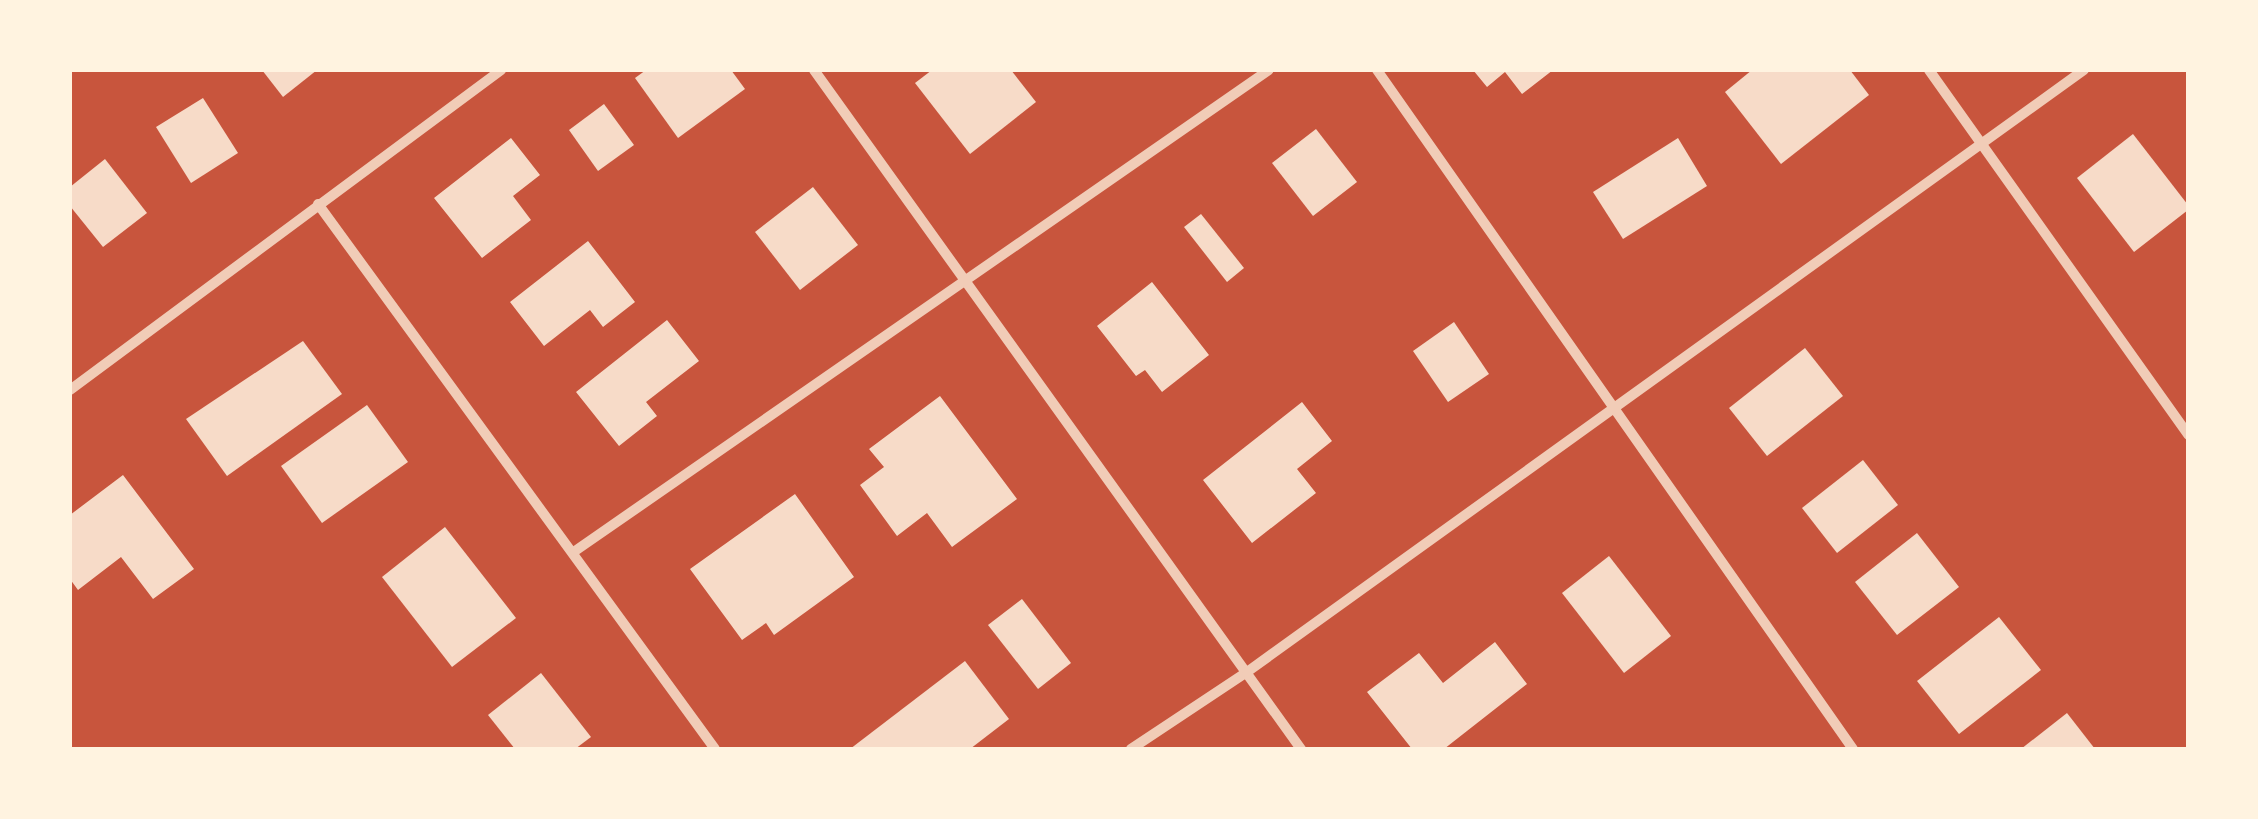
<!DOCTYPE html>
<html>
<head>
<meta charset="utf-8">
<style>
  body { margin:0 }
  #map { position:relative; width:2258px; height:819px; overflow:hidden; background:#c8553d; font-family:"Nunito Sans",sans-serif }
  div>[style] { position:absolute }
  .building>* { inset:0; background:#f7dbc8 }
  .minor>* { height:10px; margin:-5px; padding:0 5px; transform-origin:5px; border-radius:5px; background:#f1ccb7 }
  span { translate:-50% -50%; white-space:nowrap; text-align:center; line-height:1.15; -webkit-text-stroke:8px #fff3e0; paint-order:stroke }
  .frame { position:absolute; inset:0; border:72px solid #fff3e0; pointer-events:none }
</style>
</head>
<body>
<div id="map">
  <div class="building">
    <div style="clip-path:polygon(262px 70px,317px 70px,283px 97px)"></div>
    <div style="clip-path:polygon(646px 70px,731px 70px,745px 89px,678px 138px,635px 78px)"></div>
    <div style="clip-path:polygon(932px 70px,1011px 70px,1036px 102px,970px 154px,915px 83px)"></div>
    <div style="clip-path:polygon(1473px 70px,1553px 70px,1522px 94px,1505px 72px,1487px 87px)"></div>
    <div style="clip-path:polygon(1752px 70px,1850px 70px,1869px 95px,1781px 164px,1725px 92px)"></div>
    <div style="clip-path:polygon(203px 98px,238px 153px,191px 183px,156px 127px)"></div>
    <div style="clip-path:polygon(604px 104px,634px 145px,598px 171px,569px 130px)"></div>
    <div style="clip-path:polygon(1316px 129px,1357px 182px,1313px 216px,1272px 163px)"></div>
    <div style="clip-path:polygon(2133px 134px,2188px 205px,2188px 210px,2134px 252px,2077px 178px)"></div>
    <div style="clip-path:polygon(511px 138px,540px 175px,513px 196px,531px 220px,482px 258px,434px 198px)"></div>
    <div style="clip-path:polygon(1678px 138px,1707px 186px,1623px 239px,1593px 192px)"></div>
    <div style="clip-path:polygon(105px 159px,147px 213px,103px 247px,70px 206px,70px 187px)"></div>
    <div style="clip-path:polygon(813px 187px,858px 245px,800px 290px,755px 232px)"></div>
    <div style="clip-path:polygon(1201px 214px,1244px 268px,1227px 282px,1184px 227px)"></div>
    <div style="clip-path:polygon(588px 241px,635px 302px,603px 327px,590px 310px,544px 346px,510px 302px)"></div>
    <div style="clip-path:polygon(1152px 282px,1209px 355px,1162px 392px,1145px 370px,1136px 376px,1097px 326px)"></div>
    <div style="clip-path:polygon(667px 320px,699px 361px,646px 402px,657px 416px,619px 446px,576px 392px)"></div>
    <div style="clip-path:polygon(1454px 322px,1489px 374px,1448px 402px,1413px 351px)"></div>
    <div style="clip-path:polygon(303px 341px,342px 394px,227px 476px,186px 419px)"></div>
    <div style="clip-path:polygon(1805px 348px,1843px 396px,1767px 456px,1729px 408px)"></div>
    <div style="clip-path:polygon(940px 396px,1017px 499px,952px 547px,927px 513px,897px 536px,860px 485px,884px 467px,869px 449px)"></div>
    <div style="clip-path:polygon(1302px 402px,1332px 441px,1297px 469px,1316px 493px,1252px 543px,1203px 480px)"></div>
    <div style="clip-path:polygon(367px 405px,408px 462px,322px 523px,281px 466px)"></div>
    <div style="clip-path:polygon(1863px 460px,1898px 505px,1837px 553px,1802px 508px)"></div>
    <div style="clip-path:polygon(123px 475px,194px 569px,153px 599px,121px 557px,78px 590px,70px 579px,70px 515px)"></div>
    <div style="clip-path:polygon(795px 494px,854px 577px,774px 635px,766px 623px,742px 640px,690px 569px)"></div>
    <div style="clip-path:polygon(445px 527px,516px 618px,452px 667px,382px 577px)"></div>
    <div style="clip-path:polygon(1917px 533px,1959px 587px,1897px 635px,1855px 582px)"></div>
    <div style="clip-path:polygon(1609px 556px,1671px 636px,1624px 673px,1562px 593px)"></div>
    <div style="clip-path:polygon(1022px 599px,1071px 663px,1038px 689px,988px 625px)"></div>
    <div style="clip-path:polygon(1999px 617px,2041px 670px,1959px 734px,1917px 681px)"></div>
    <div style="clip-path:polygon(1495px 642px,1527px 684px,1444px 749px,1412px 749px,1367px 692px,1419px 653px,1443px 683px)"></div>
    <div style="clip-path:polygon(965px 661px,1009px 719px,970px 749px,850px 749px)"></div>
    <div style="clip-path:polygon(541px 673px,591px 737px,575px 749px,515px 749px,488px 715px)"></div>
    <div style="clip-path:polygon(2067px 713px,2095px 749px,2021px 749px)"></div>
  </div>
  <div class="minor">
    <div style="left:814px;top:70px;width:836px;rotate:54.35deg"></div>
    <div style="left:1377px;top:70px;width:829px;rotate:54.97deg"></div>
    <div style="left:1929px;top:70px;width:448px;rotate:54.6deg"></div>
    <div style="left:318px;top:204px;width:674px;rotate:53.93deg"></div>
    <div style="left:70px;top:390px;width:537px;rotate:-36.59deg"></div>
    <div style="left:575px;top:551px;width:844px;rotate:-34.73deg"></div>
    <div style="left:1131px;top:749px;width:139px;rotate:-33.6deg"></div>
    <div style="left:1247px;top:672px;width:1031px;rotate:-35.73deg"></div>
  </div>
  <div class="frame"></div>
</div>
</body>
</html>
